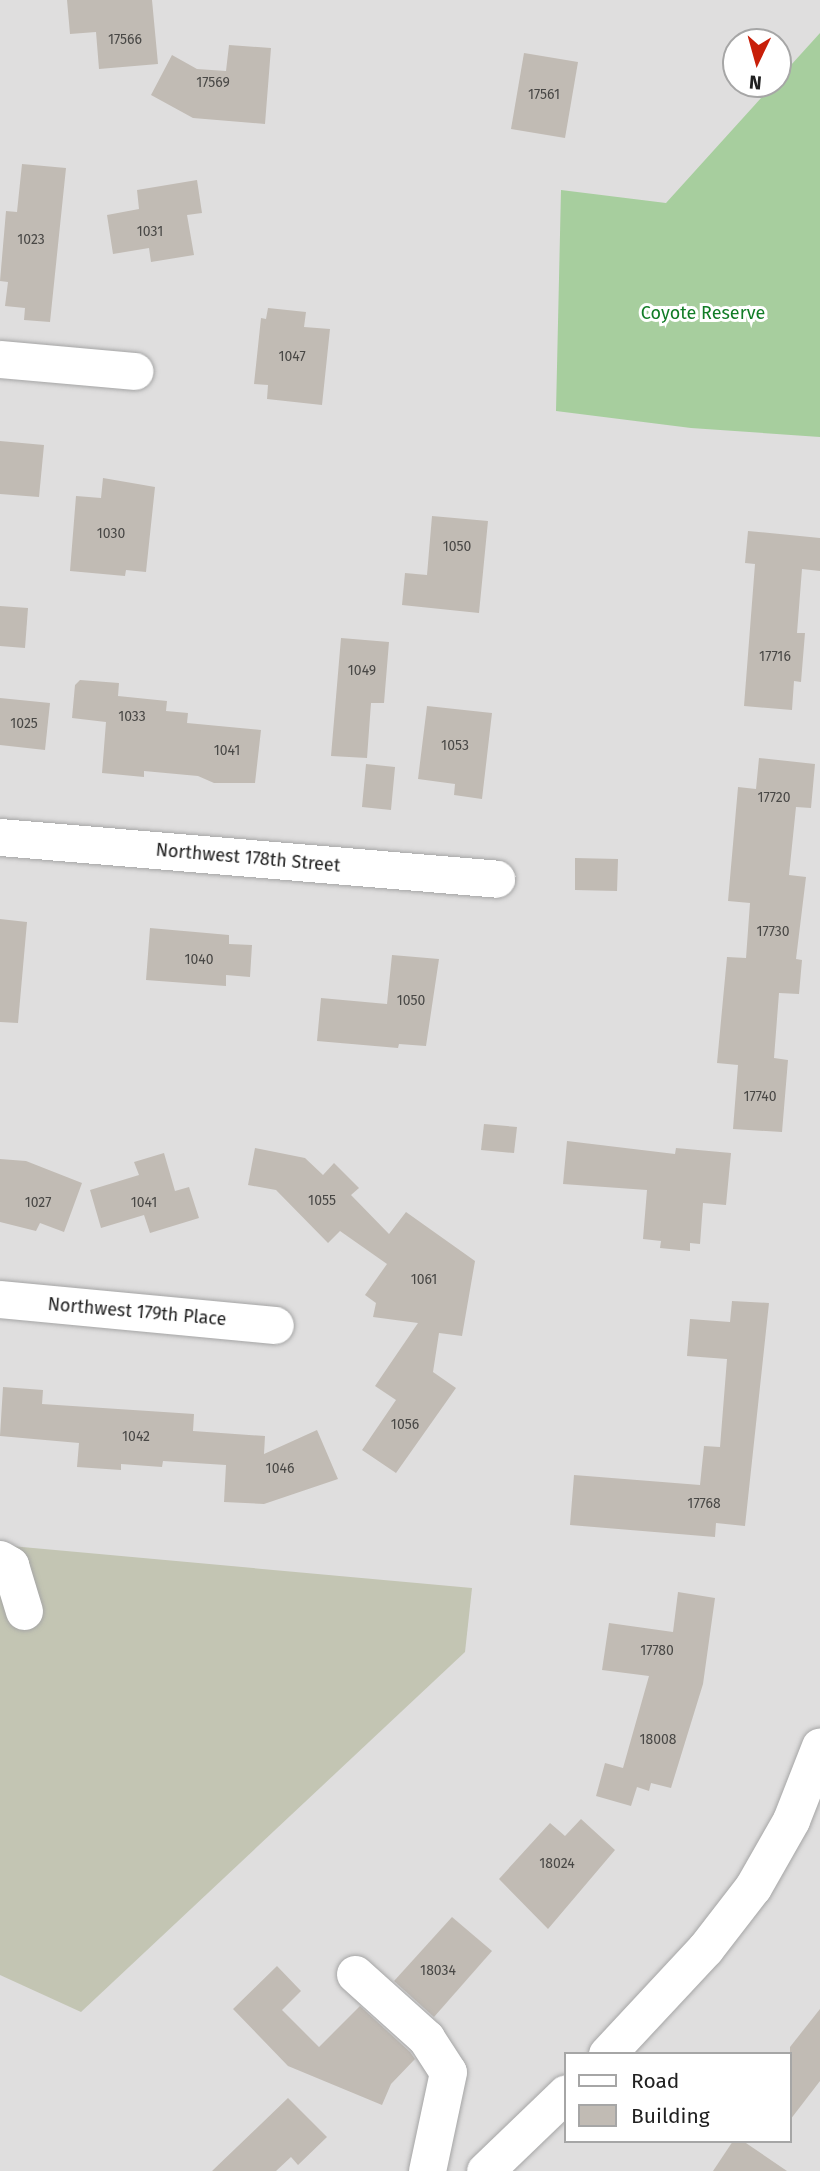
<!DOCTYPE html>
<html>
<head>
<meta charset="utf-8">
<style>
  body { margin:0 }
  #map { position:relative; width:820px; height:2171px; overflow:hidden; background:#f0efe8; font-family:"Fira Sans",sans-serif }
  div>[style] { position:absolute }
  .residential>* { inset:0; background:#dfdede }
  .construction>* { inset:0; background:#c3c5b3 }
  .forest>* { inset:0; background:#a7ce9e }
  .building>* { inset:0; background:#c1bbb4 }
  .roads { filter:drop-shadow(0 0 2px #a5a5a5) drop-shadow(0 0 2px #a5a5a5) }
  .minor>* { height:37px; margin:-18.5px; padding:0 18.5px; transform-origin:18.5px; border-radius:18.5px; background:#fff }
  span { translate:-50% -50%; white-space:nowrap; text-align:center; line-height:1.15; -webkit-text-stroke:6px #fff; paint-order:stroke }
  .number-label { font-size:14px; color:#494846 }
  .number-label span { -webkit-text-stroke-width:0 }
  .park-label { font-size:18px; color:#117c26 }
  .street-label { font-size:18px; color:#212121 }
  .legend { position:absolute; left:564px; top:2052px; width:228px; height:91px; box-sizing:border-box; background:#fff; border:2px solid #a6a6a6; margin:0; padding:9px 12px; list-style:none; font-size:21px; color:#212121 }
  .legend li { display:flex; align-items:center; gap:14px; height:35px }
  .legend b { width:35px; border:2px solid #a6a6a6 }
  .north { position:absolute; left:722px; top:28px; width:70px; height:70px; box-sizing:border-box; background:#fff; border:2px solid #a6a6a6; border-radius:50%; rotate:185deg; font-size:19px; font-weight:700; line-height:28px; text-align:center; color:#212121 }
  .north::after { content:''; display:block; margin:auto; width:24px; height:32px; background:#c81f09; clip-path:polygon(50% 0,100% 100%,50% 72%,0 100%) }
</style>
</head>
<body>
<div id="map">
  <div class="residential">
    <div style="clip-path:polygon(evenodd,0 0,820px 0,820px 2171px,0 2171px,0 0,736px 42px,778px 42px,778px 84px,736px 84px,736px 42px,0 0,566px 2054px,790px 2054px,790px 2141px,566px 2141px,566px 2054px)"></div>
  </div>
  <div class="construction">
    <div style="clip-path:polygon(0 1545px,472px 1588px,465px 1652px,81px 2012px,0 1975px)"></div>
  </div>
  <div class="forest">
    <div style="clip-path:polygon(820px 33px,820px 437px,691px 428px,556px 411px,561px 190px,666px 203px)"></div>
  </div>
  <div class="building">
    <div style="clip-path:polygon(67px 0,152px 0,158px 64px,99px 69px,96px 32px,70px 34px)"></div>
    <div style="clip-path:polygon(229px 45px,271px 48px,265px 124px,193px 118px,151px 95px,172px 55px,197px 69px,226px 71px)"></div>
    <div style="clip-path:polygon(524px 53px,578px 62px,565px 138px,511px 129px)"></div>
    <div style="clip-path:polygon(22px 164px,66px 168px,50px 322px,24px 320px,25px 308px,5px 306px,8px 282px,0 281px,6px 211px,17px 212px)"></div>
    <div style="clip-path:polygon(197px 180px,202px 213px,187px 215px,194px 255px,151px 262px,149px 248px,113px 254px,107px 215px,139px 209px,137px 190px)"></div>
    <div style="clip-path:polygon(268px 308px,306px 312px,304px 327px,330px 329px,322px 405px,267px 399px,268px 385px,254px 384px,261px 318px,266px 319px)"></div>
    <div style="clip-path:polygon(0 441px,44px 445px,39px 497px,0 494px)"></div>
    <div style="clip-path:polygon(103px 478px,155px 487px,146px 572px,126px 570px,125px 576px,70px 571px,76px 496px,101px 498px)"></div>
    <div style="clip-path:polygon(432px 516px,488px 521px,479px 613px,402px 605px,405px 573px,427px 575px)"></div>
    <div style="clip-path:polygon(748px 531px,820px 538px,820px 571px,802px 569px,797px 633px,805px 633px,801px 682px,794px 681px,792px 710px,744px 706px,755px 564px,745px 563px)"></div>
    <div style="clip-path:polygon(0 606px,28px 608px,25px 648px,0 646px)"></div>
    <div style="clip-path:polygon(341px 638px,389px 642px,384px 703px,371px 703px,367px 758px,331px 756px)"></div>
    <div style="clip-path:polygon(80px 680px,119px 683px,118px 696px,167px 701px,166px 711px,188px 713px,187px 723px,261px 730px,255px 783px,214px 783px,198px 776px,144px 771px,144px 777px,102px 773px,106px 722px,72px 718px,75px 685px)"></div>
    <div style="clip-path:polygon(0 698px,50px 703px,45px 750px,0 745px)"></div>
    <div style="clip-path:polygon(427px 706px,492px 713px,482px 799px,454px 795px,455px 784px,418px 779px)"></div>
    <div style="clip-path:polygon(759px 758px,815px 764px,811px 808px,796px 807px,789px 875px,806px 877px,796px 959px,802px 960px,799px 994px,779px 993px,774px 1058px,788px 1060px,782px 1132px,733px 1129px,738px 1065px,717px 1063px,727px 957px,746px 958px,750px 903px,728px 901px,738px 787px,756px 789px)"></div>
    <div style="clip-path:polygon(366px 764px,395px 767px,391px 810px,362px 807px)"></div>
    <div style="clip-path:polygon(575px 858px,618px 859px,617px 891px,575px 890px)"></div>
    <div style="clip-path:polygon(0 919px,27px 922px,18px 1023px,0 1022px)"></div>
    <div style="clip-path:polygon(150px 928px,229px 935px,229px 944px,252px 945px,250px 977px,226px 975px,226px 986px,146px 980px)"></div>
    <div style="clip-path:polygon(392px 955px,439px 959px,426px 1046px,399px 1044px,398px 1048px,317px 1041px,321px 998px,387px 1004px)"></div>
    <div style="clip-path:polygon(484px 1124px,517px 1127px,514px 1153px,481px 1150px)"></div>
    <div style="clip-path:polygon(567px 1141px,675px 1154px,676px 1148px,731px 1153px,726px 1205px,703px 1203px,700px 1244px,690px 1243px,690px 1251px,660px 1248px,661px 1241px,643px 1239px,647px 1190px,563px 1184px)"></div>
    <div style="clip-path:polygon(255px 1148px,305px 1158px,323px 1175px,334px 1163px,359px 1188px,351px 1195px,389px 1234px,406px 1212px,475px 1261px,462px 1336px,439px 1333px,433px 1372px,456px 1388px,396px 1473px,362px 1450px,396px 1400px,375px 1386px,418px 1323px,373px 1317px,376px 1303px,365px 1295px,387px 1264px,340px 1231px,328px 1243px,276px 1190px,248px 1185px)"></div>
    <div style="clip-path:polygon(164px 1153px,175px 1191px,189px 1187px,199px 1218px,150px 1233px,144px 1215px,101px 1228px,90px 1190px,139px 1175px,134px 1162px)"></div>
    <div style="clip-path:polygon(0 1159px,26px 1161px,82px 1183px,64px 1232px,40px 1223px,36px 1231px,0 1222px)"></div>
    <div style="clip-path:polygon(732px 1301px,769px 1303px,745px 1526px,716px 1523px,715px 1537px,570px 1525px,574px 1475px,700px 1485px,704px 1446px,720px 1447px,727px 1359px,687px 1356px,690px 1319px,730px 1322px)"></div>
    <div style="clip-path:polygon(3px 1387px,43px 1390px,42px 1404px,194px 1414px,193px 1431px,265px 1436px,264px 1454px,317px 1430px,338px 1479px,264px 1504px,224px 1502px,226px 1465px,163px 1461px,162px 1467px,121px 1464px,121px 1470px,77px 1467px,79px 1443px,0 1436px)"></div>
    <div style="clip-path:polygon(678px 1592px,715px 1598px,703px 1684px,671px 1788px,651px 1783px,649px 1791px,637px 1787px,631px 1806px,596px 1796px,605px 1763px,623px 1768px,649px 1676px,602px 1670px,609px 1623px,673px 1632px)"></div>
    <div style="clip-path:polygon(581px 1819px,615px 1850px,548px 1929px,499px 1879px,550px 1823px,565px 1836px)"></div>
    <div style="clip-path:polygon(452px 1917px,492px 1951px,434px 2017px,394px 1981px)"></div>
    <div style="clip-path:polygon(277px 1966px,301px 1991px,282px 2010px,319px 2047px,360px 2006px,410px 2052px,415px 2059px,391px 2084px,382px 2105px,288px 2066px,233px 2009px)"></div>
    <div style="clip-path:polygon(820px 2009px,820px 2081px,790px 2120px,790px 2047px)"></div>
    <div style="clip-path:polygon(288px 2098px,327px 2137px,298px 2165px,291px 2157px,276px 2171px,212px 2171px)"></div>
    <div style="clip-path:polygon(733px 2141px,743px 2141px,787px 2171px,713px 2171px)"></div>
  </div>
  <div class="roads">
    <div class="minor">
      <div style="left:0;top:359px;width:135px;rotate:5.1deg"></div>
      <div style="left:0;top:837px;width:498px;rotate:4.8deg"></div>
      <div style="left:0;top:1299px;width:276px;rotate:5.4deg"></div>
      <div style="left:0;top:1559px;width:12px;rotate:31deg"></div>
      <div style="left:10px;top:1565px;width:48px;rotate:73.1deg"></div>
      <div style="left:355px;top:1974px;width:96px;rotate:42deg"></div>
      <div style="left:426px;top:2038px;width:40px;rotate:57.1deg"></div>
      <div style="left:448px;top:2072px;width:101px;rotate:102deg"></div>
      <div style="left:607px;top:2054px;width:144px;rotate:-47deg"></div>
      <div style="left:705px;top:1949px;width:78px;rotate:-52.3deg"></div>
      <div style="left:753px;top:1887px;width:77px;rotate:-60.4deg"></div>
      <div style="left:791px;top:1820px;width:79px;rotate:-68.6deg"></div>
      <div style="left:485px;top:2171px;width:112px;rotate:-43.9deg"></div>
    </div>
  </div>
  <div class="number-label">
    <span style="left:125px;top:40px">17566</span>
    <span style="left:213px;top:83px">17569</span>
    <span style="left:544px;top:95px">17561</span>
    <span style="left:150px;top:232px">1031</span>
    <span style="left:31px;top:240px">1023</span>
    <span style="left:292px;top:357px">1047</span>
    <span style="left:111px;top:534px">1030</span>
    <span style="left:457px;top:547px">1050</span>
    <span style="left:775px;top:657px">17716</span>
    <span style="left:362px;top:671px">1049</span>
    <span style="left:132px;top:717px">1033</span>
    <span style="left:24px;top:724px">1025</span>
    <span style="left:455px;top:746px">1053</span>
    <span style="left:227px;top:751px">1041</span>
    <span style="left:774px;top:798px">17720</span>
    <span style="left:773px;top:932px">17730</span>
    <span style="left:199px;top:960px">1040</span>
    <span style="left:411px;top:1001px">1050</span>
    <span style="left:760px;top:1097px">17740</span>
    <span style="left:322px;top:1201px">1055</span>
    <span style="left:38px;top:1203px">1027</span>
    <span style="left:144px;top:1203px">1041</span>
    <span style="left:424px;top:1280px">1061</span>
    <span style="left:405px;top:1425px">1056</span>
    <span style="left:136px;top:1437px">1042</span>
    <span style="left:280px;top:1469px">1046</span>
    <span style="left:704px;top:1504px">17768</span>
    <span style="left:657px;top:1651px">17780</span>
    <span style="left:658px;top:1740px">18008</span>
    <span style="left:557px;top:1864px">18024</span>
    <span style="left:438px;top:1971px">18034</span>
  </div>
  <div class="park-label">
    <span style="left:703px;top:313px">Coyote Reserve</span>
  </div>
  <div class="street-label">
    <span style="left:248px;top:858px;rotate:5deg">Northwest 178th Street</span>
    <span style="left:137px;top:1312px;rotate:5deg">Northwest 179th Place</span>
  </div>
  <ul class="legend">
  <li><b style="height:9px;background:#fff"></b>Road</li>
  <li><b style="height:19px;background:#c1bbb4"></b>Building</li>
  </ul>
  <div class="north">N</div>
</div>
</body>
</html>
